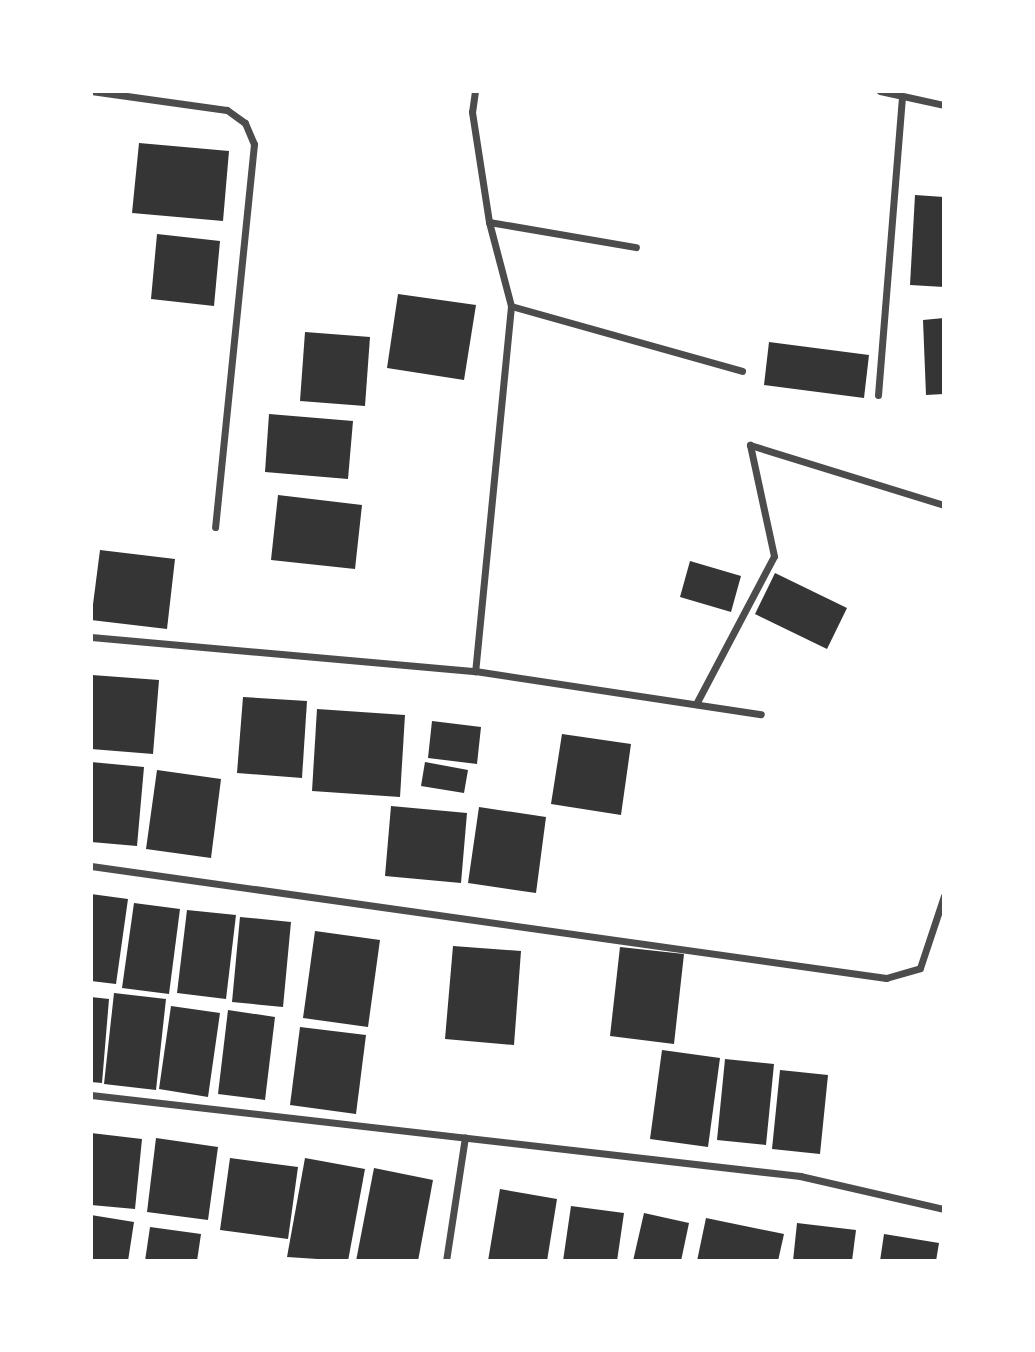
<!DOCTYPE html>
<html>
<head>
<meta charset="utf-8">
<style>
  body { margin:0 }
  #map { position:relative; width:1035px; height:1352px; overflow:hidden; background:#fff; font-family:"Archivo Narrow",sans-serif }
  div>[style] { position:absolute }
  .building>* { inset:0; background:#353535 }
  .minor>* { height:7px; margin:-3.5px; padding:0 3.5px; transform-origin:3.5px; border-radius:3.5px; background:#4c4c4c }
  span { translate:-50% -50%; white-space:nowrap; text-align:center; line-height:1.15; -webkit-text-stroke:7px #fff; paint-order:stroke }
  .frame { position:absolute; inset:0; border:93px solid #fff; pointer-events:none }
</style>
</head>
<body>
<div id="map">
  <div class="building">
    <div style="clip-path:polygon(139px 143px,229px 151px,223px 221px,132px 213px)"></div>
    <div style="clip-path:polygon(915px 195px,944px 197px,944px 287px,910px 285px)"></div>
    <div style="clip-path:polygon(157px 234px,220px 241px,214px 306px,151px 299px)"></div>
    <div style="clip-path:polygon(398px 294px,476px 305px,464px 380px,387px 368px)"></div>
    <div style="clip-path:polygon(944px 318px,944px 394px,926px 395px,923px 320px)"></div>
    <div style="clip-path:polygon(305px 332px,370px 337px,365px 406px,300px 401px)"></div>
    <div style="clip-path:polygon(769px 342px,869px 355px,864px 398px,764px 385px)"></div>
    <div style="clip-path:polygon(269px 414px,353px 421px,348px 479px,265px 472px)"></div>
    <div style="clip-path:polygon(278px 495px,362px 505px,355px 569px,271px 560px)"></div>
    <div style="clip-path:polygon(100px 550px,175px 559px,167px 629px,91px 620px)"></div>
    <div style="clip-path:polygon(690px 561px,741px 576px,731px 612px,680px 597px)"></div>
    <div style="clip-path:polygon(775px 573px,847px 608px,827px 649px,755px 614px)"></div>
    <div style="clip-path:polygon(92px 675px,159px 680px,153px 754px,91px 749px)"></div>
    <div style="clip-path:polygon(243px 697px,307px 701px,302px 778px,237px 773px)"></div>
    <div style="clip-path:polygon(317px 709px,405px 715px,400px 797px,312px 791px)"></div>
    <div style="clip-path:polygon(432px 721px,481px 727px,477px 764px,428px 758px)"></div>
    <div style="clip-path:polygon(562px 734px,631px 744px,621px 815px,551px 804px)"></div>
    <div style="clip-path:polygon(91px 762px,144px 767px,137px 846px,91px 842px)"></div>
    <div style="clip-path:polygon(425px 762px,468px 770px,464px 793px,421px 786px)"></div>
    <div style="clip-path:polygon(157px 770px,221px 779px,211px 858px,146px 849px)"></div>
    <div style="clip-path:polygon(391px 806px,467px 813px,461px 883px,385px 876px)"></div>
    <div style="clip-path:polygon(479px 807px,546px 817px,536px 893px,468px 883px)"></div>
    <div style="clip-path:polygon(91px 894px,128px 899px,116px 984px,91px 981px)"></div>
    <div style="clip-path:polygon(134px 903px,180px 909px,169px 994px,122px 988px)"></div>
    <div style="clip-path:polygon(187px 910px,236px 915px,226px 999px,177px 993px)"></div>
    <div style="clip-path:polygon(240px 917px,291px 922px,283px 1007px,232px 1002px)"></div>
    <div style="clip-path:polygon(315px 931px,380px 940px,368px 1027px,303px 1018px)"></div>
    <div style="clip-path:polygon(453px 946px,521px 951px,514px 1045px,445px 1039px)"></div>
    <div style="clip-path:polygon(620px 947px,684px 954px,674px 1044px,610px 1036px)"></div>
    <div style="clip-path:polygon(114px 993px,166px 999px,156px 1090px,104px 1084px)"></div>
    <div style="clip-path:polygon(91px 997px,109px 999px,102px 1083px,91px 1082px)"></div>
    <div style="clip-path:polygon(171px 1006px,220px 1013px,208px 1097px,159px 1089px)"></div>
    <div style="clip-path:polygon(228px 1010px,275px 1017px,265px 1100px,218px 1094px)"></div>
    <div style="clip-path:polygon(300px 1027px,366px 1035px,356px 1114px,290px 1105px)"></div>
    <div style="clip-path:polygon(662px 1050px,720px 1058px,708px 1147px,650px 1139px)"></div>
    <div style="clip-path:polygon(725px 1059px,774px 1064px,766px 1145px,717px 1140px)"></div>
    <div style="clip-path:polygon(780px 1070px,828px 1075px,820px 1154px,772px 1149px)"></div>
    <div style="clip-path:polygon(91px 1133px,142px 1139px,135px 1209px,91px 1205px)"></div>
    <div style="clip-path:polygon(156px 1138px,218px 1147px,208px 1220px,147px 1212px)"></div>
    <div style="clip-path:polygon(230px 1158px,298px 1167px,288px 1239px,220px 1230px)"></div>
    <div style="clip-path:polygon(305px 1158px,365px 1169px,348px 1261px,287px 1257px)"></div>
    <div style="clip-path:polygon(374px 1168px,433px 1180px,418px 1261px,356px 1261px)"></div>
    <div style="clip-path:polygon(500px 1189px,557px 1199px,547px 1261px,488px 1261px)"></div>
    <div style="clip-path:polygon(571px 1206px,624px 1213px,617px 1261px,563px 1261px)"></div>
    <div style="clip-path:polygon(644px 1213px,689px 1223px,681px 1261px,633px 1261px)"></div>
    <div style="clip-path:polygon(91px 1215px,134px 1222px,128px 1261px,91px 1261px)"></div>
    <div style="clip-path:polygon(706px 1218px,784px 1234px,778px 1261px,697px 1261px)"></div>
    <div style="clip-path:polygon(797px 1223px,856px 1230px,852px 1261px,793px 1261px)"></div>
    <div style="clip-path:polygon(150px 1227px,201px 1234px,197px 1261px,145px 1261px)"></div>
    <div style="clip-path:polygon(884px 1234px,939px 1243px,936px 1261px,880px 1261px)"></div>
  </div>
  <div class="minor">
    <div style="left:91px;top:91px;width:137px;rotate:8deg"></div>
    <div style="left:227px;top:110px;width:22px;rotate:36deg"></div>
    <div style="left:245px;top:123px;width:23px;rotate:67deg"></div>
    <div style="left:254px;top:144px;width:385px;rotate:95.8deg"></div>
    <div style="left:475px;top:91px;width:21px;rotate:98deg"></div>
    <div style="left:472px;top:112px;width:111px;rotate:81.2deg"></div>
    <div style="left:489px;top:222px;width:87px;rotate:75.3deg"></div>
    <div style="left:511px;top:306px;width:367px;rotate:95.6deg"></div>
    <div style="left:880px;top:91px;width:66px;rotate:12.3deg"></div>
    <div style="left:489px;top:222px;width:149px;rotate:9.7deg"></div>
    <div style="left:511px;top:306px;width:240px;rotate:15.7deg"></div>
    <div style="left:878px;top:395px;width:299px;rotate:-85.4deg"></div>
    <div style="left:91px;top:637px;width:386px;rotate:5.1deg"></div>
    <div style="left:475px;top:671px;width:289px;rotate:8.6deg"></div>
    <div style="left:696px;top:704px;width:167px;rotate:-62.2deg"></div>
    <div style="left:774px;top:556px;width:114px;rotate:-102.2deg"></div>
    <div style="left:750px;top:445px;width:203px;rotate:17.2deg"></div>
    <div style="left:91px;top:866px;width:803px;rotate:8.02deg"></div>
    <div style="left:886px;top:978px;width:35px;rotate:-16deg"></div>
    <div style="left:920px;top:968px;width:76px;rotate:-71.6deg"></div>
    <div style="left:91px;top:1095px;width:714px;rotate:6.52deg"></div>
    <div style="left:800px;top:1176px;width:148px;rotate:12.9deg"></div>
    <div style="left:446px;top:1261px;width:125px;rotate:-81.3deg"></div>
  </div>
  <div class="frame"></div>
</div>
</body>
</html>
